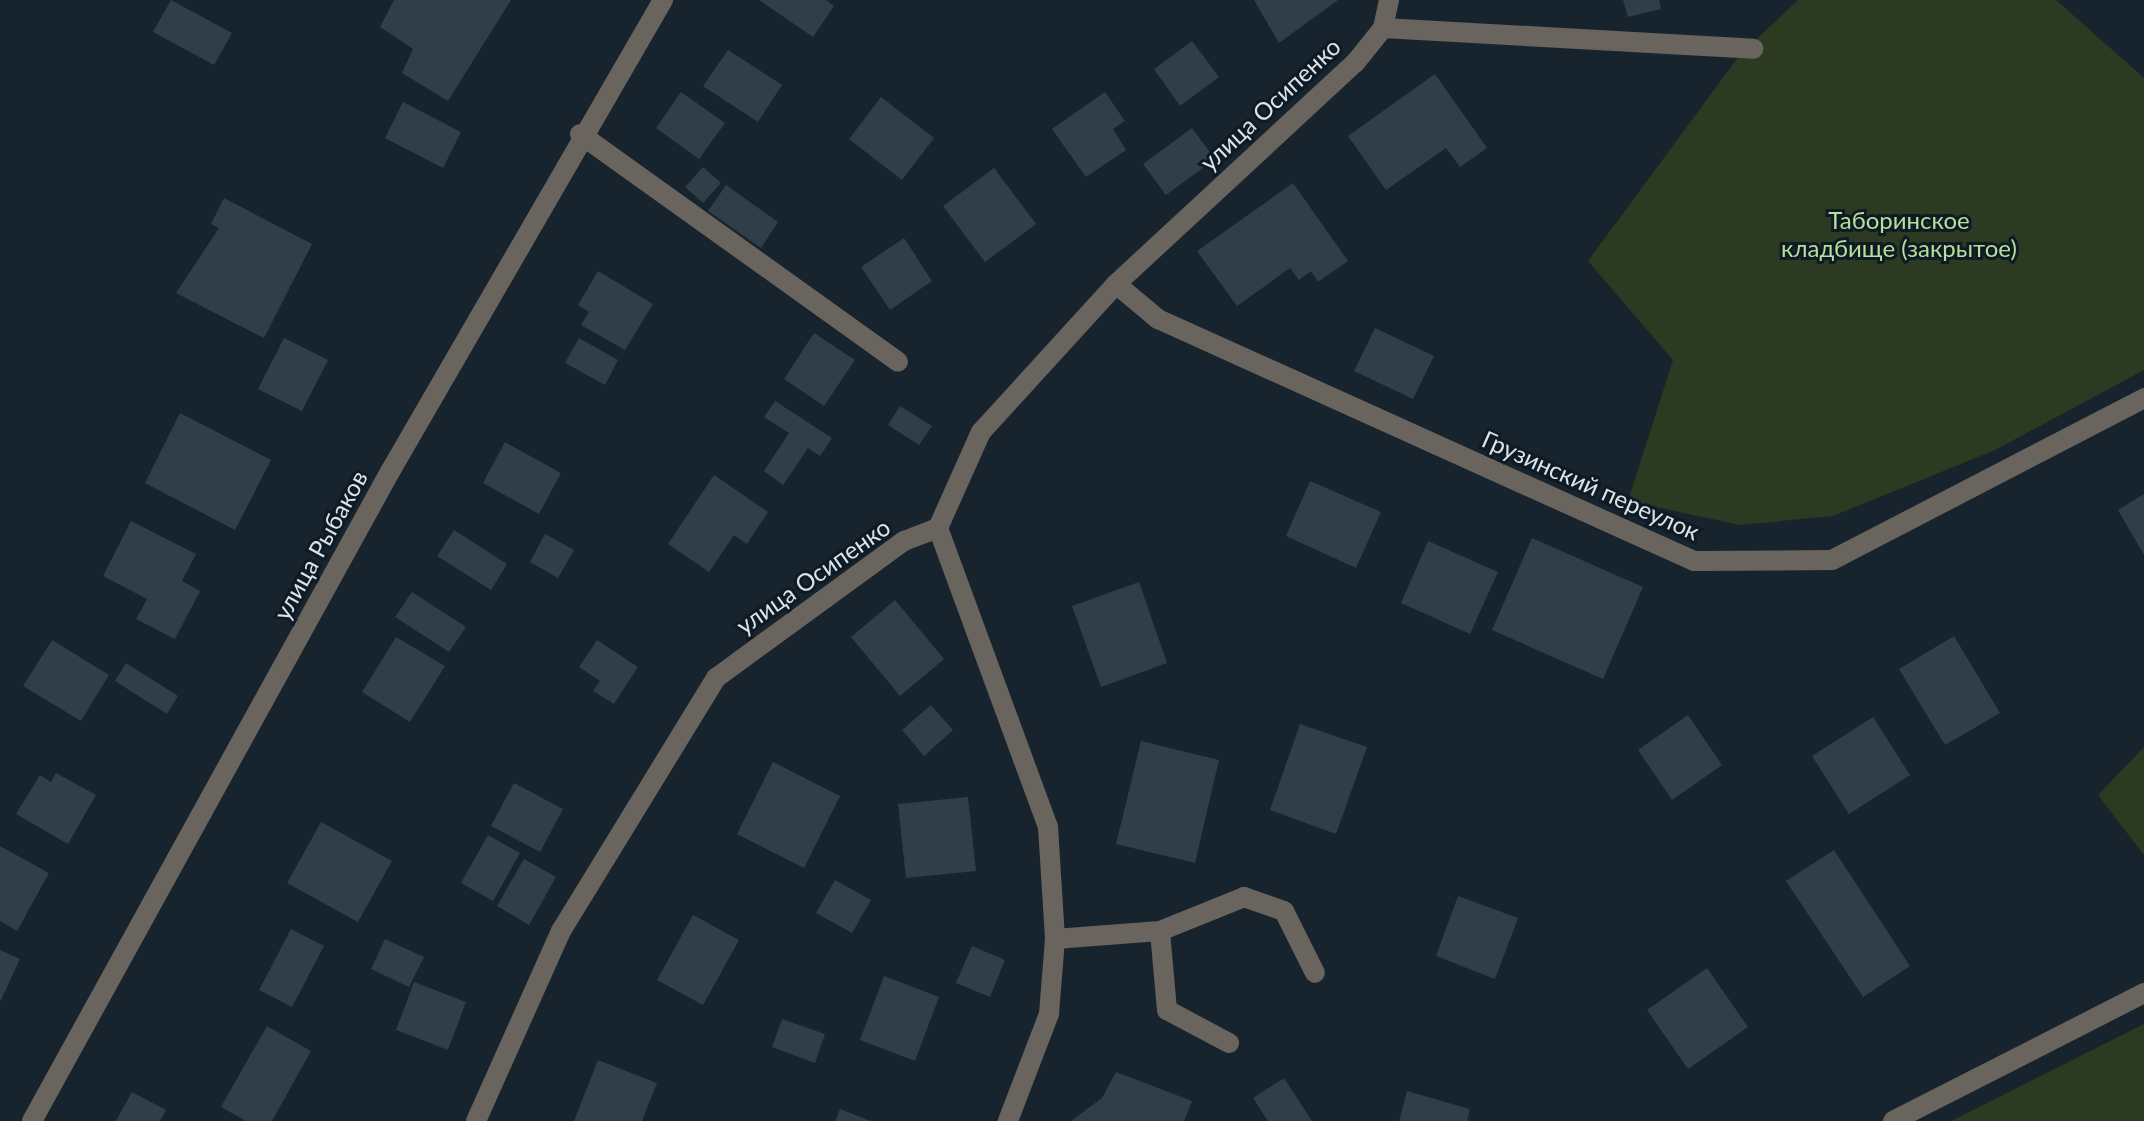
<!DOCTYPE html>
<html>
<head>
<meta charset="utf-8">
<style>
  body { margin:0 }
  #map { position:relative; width:2144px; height:1121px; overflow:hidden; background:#17242e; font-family:Lato,sans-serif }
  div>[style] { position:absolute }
  .green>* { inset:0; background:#2b3a20 }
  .building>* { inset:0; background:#303e49 }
  .minor>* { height:20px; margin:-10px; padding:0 10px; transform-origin:10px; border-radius:10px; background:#6a645e }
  span { translate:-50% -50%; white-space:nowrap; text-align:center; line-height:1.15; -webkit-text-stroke:6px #0e1a24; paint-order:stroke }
  .street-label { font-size:24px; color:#dbe3eb }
  .park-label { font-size:24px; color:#b6df9a }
</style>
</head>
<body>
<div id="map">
  <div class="green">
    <div style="clip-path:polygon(1798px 0,2056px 0,2144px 78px,2144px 370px,1995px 450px,1833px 516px,1740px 525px,1628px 501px,1673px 360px,1588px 261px,1739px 56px)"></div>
    <div style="clip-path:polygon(2144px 747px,2144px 855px,2098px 795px)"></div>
    <div style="clip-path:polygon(2144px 1024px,2144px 1121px,1951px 1121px)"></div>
  </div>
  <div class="building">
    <div style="clip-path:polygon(171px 0,232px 33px,214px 65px,153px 32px)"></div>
    <div style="clip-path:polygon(394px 0,511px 0,448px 101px,402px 73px,413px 49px,380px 27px)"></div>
    <div style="clip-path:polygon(759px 0,826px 0,834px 6px,813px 37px)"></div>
    <div style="clip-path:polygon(1254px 0,1338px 0,1279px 43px)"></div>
    <div style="clip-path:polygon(1623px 0,1659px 0,1661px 9px,1628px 17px)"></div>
    <div style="clip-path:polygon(1192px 41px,1219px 77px,1180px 106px,1154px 69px)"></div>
    <div style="clip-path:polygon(728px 50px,782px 85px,758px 122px,703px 86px)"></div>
    <div style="clip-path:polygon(1435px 74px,1487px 148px,1460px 167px,1446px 148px,1386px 190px,1348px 136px)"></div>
    <div style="clip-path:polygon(681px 92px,725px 123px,699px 159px,656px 128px)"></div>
    <div style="clip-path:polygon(1105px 92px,1125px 121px,1113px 129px,1126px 150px,1086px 177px,1052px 129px)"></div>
    <div style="clip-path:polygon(881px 97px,934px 138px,902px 180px,849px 139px)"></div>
    <div style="clip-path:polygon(403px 102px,461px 132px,443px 168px,385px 138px)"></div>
    <div style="clip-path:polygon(1192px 128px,1215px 159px,1166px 195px,1143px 164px)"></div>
    <div style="clip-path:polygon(703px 167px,721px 183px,703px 203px,685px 187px)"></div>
    <div style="clip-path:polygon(994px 168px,1036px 224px,985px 262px,943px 206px)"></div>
    <div style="clip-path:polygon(1293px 183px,1348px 261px,1318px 282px,1311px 271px,1299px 280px,1290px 268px,1237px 306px,1197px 251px)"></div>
    <div style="clip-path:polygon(726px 185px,778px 222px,761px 248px,708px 211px)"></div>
    <div style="clip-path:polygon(224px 198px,312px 244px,264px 338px,176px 293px,219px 228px,211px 224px)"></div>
    <div style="clip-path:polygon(904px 238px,932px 281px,890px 310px,861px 267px)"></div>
    <div style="clip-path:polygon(598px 271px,653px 304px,625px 350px,581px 325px,589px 312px,578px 305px)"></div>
    <div style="clip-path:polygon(1375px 328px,1434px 356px,1413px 399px,1354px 371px)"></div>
    <div style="clip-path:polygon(814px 333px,855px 360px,824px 406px,784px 379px)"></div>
    <div style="clip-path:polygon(284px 338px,328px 360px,302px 411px,258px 389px)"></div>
    <div style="clip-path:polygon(579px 338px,618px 360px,605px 385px,565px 363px)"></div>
    <div style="clip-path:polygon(775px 401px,832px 438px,820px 456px,808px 448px,783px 485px,764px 471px,789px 433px,764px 417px)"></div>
    <div style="clip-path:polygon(900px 406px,932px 426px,919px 445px,888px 425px)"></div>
    <div style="clip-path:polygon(180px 413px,271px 460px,235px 530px,145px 483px)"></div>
    <div style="clip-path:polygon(505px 442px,561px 473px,539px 514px,483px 483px)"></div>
    <div style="clip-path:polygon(714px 475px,768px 512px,747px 544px,734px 535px,709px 572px,668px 544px)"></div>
    <div style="clip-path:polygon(1310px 481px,1381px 512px,1356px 568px,1286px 536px)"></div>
    <div style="clip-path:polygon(2144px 494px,2144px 555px,2118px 510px)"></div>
    <div style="clip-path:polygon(131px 521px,196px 554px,182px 581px,200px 591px,175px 639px,136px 619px,147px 599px,103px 576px)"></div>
    <div style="clip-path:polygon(454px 530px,507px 564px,491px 590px,437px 556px)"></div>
    <div style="clip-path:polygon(545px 534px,574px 550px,558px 578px,530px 562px)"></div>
    <div style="clip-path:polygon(1532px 538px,1643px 587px,1603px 679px,1492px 630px)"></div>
    <div style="clip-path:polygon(1428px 541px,1498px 572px,1470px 634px,1401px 603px)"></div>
    <div style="clip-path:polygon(1139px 582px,1167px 663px,1101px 687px,1072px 606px)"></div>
    <div style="clip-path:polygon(412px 592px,466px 627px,449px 652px,395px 617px)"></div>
    <div style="clip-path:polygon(895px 600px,944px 659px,900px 696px,851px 637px)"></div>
    <div style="clip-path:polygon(1954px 636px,2000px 713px,1945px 745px,1899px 669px)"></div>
    <div style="clip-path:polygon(396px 637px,445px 666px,410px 722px,362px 692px)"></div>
    <div style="clip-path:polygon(52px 640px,109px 675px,81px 721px,23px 686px)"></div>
    <div style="clip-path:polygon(597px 640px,638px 667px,614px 704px,593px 691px,600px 681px,579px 667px)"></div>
    <div style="clip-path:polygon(126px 663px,178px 696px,167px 714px,115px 681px)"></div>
    <div style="clip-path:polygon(931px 705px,953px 730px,924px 756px,902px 730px)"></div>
    <div style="clip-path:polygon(1688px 715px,1722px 765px,1672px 800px,1638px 750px)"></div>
    <div style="clip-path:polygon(1873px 717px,1910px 775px,1849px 814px,1812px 756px)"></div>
    <div style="clip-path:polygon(1300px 724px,1367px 747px,1336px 834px,1270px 810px)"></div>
    <div style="clip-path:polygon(1141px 741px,1219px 760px,1195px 863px,1116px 844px)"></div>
    <div style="clip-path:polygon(773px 762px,840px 796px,804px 868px,737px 834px)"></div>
    <div style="clip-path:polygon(56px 773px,96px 795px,68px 844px,16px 814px,40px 775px,51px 782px)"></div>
    <div style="clip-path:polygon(514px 783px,563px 809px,540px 852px,491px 826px)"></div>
    <div style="clip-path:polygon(968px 797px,976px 871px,906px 878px,898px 804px)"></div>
    <div style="clip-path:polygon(321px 822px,392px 861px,358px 922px,287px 883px)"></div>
    <div style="clip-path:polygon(488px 835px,520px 853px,493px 901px,461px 883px)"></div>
    <div style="clip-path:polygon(0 846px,49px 873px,17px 931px,0 921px)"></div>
    <div style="clip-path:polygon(1834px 850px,1910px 966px,1863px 997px,1786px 881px)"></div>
    <div style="clip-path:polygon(524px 859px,556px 877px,529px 925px,497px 906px)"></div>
    <div style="clip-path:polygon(835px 880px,871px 900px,852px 933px,816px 913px)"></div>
    <div style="clip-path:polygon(1458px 896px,1518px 918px,1495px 979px,1436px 956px)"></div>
    <div style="clip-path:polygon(693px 915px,739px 940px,703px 1005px,657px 980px)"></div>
    <div style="clip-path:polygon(291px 929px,324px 946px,292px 1007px,259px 990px)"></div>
    <div style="clip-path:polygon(385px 939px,424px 957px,409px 987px,371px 969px)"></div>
    <div style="clip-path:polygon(972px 946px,1005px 960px,990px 997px,956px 983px)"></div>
    <div style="clip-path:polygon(0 950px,20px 959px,0 1002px)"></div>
    <div style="clip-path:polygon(1707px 968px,1748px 1027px,1688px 1069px,1647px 1010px)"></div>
    <div style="clip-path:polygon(884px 976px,939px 997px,915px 1061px,860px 1040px)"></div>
    <div style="clip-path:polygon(414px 982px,466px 1002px,448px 1050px,396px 1030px)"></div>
    <div style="clip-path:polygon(782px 1019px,825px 1034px,815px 1063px,772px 1047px)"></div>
    <div style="clip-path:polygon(267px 1026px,311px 1051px,272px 1121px,246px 1121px,221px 1107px)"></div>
    <div style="clip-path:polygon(598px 1060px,657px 1083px,642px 1121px,574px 1121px)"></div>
    <div style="clip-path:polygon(1116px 1072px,1192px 1101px,1184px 1121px,1071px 1121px,1102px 1098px)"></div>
    <div style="clip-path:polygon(1284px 1078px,1312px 1121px,1268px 1121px,1253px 1098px)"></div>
    <div style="clip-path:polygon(1407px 1091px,1470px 1109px,1467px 1121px,1399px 1121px)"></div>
    <div style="clip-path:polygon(132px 1092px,166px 1110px,160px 1121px,116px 1121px)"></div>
    <div style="clip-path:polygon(840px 1109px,871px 1121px,835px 1121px)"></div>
  </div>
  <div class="minor">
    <div style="left:1383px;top:28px;width:371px;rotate:3.2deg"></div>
    <div style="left:580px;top:134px;width:391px;rotate:35.6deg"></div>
    <div style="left:1116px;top:284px;width:55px;rotate:39.8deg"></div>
    <div style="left:1158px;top:319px;width:588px;rotate:24.3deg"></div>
    <div style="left:1694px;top:561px;width:138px;rotate:-0.4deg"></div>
    <div style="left:1832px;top:560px;width:352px;rotate:-27.4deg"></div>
    <div style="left:938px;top:528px;width:319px;rotate:69.8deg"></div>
    <div style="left:1048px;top:827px;width:112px;rotate:86.4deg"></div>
    <div style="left:1055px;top:939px;width:75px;rotate:94.6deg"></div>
    <div style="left:1049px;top:1014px;width:115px;rotate:111deg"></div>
    <div style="left:1055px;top:939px;width:105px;rotate:-4.4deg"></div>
    <div style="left:1229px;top:1043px;width:70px;rotate:-152deg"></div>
    <div style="left:1167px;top:1010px;width:79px;rotate:-95.1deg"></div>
    <div style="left:1160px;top:931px;width:91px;rotate:-22deg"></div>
    <div style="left:1244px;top:897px;width:42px;rotate:19.3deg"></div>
    <div style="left:1284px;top:911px;width:69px;rotate:63.4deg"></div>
    <div style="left:32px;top:1121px;width:743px;rotate:-61.13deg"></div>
    <div style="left:391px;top:470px;width:543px;rotate:-59.94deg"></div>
    <div style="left:476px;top:1121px;width:208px;rotate:-65.9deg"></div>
    <div style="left:561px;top:931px;width:297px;rotate:-58.5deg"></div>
    <div style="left:716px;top:678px;width:233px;rotate:-36.1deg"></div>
    <div style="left:904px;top:541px;width:36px;rotate:-21deg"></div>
    <div style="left:938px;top:528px;width:105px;rotate:-65.9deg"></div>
    <div style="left:981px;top:432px;width:200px;rotate:-47.6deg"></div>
    <div style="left:1116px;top:284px;width:326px;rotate:-42.8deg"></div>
    <div style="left:1355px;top:63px;width:45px;rotate:-51.3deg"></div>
    <div style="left:1383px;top:28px;width:29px;rotate:-78deg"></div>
    <div style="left:1893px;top:1121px;width:282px;rotate:-27deg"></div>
  </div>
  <div class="street-label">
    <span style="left:1270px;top:104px;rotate:-43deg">улица Осипенко</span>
    <span style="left:1591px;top:485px;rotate:24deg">Грузинский переулок</span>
    <span style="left:320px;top:545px;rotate:-61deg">улица Рыбаков</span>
    <span style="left:813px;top:576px;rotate:-35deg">улица Осипенко</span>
  </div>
  <div class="park-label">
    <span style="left:1899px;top:234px">Таборинское<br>кладбище (закрытое)</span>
  </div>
</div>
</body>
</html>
